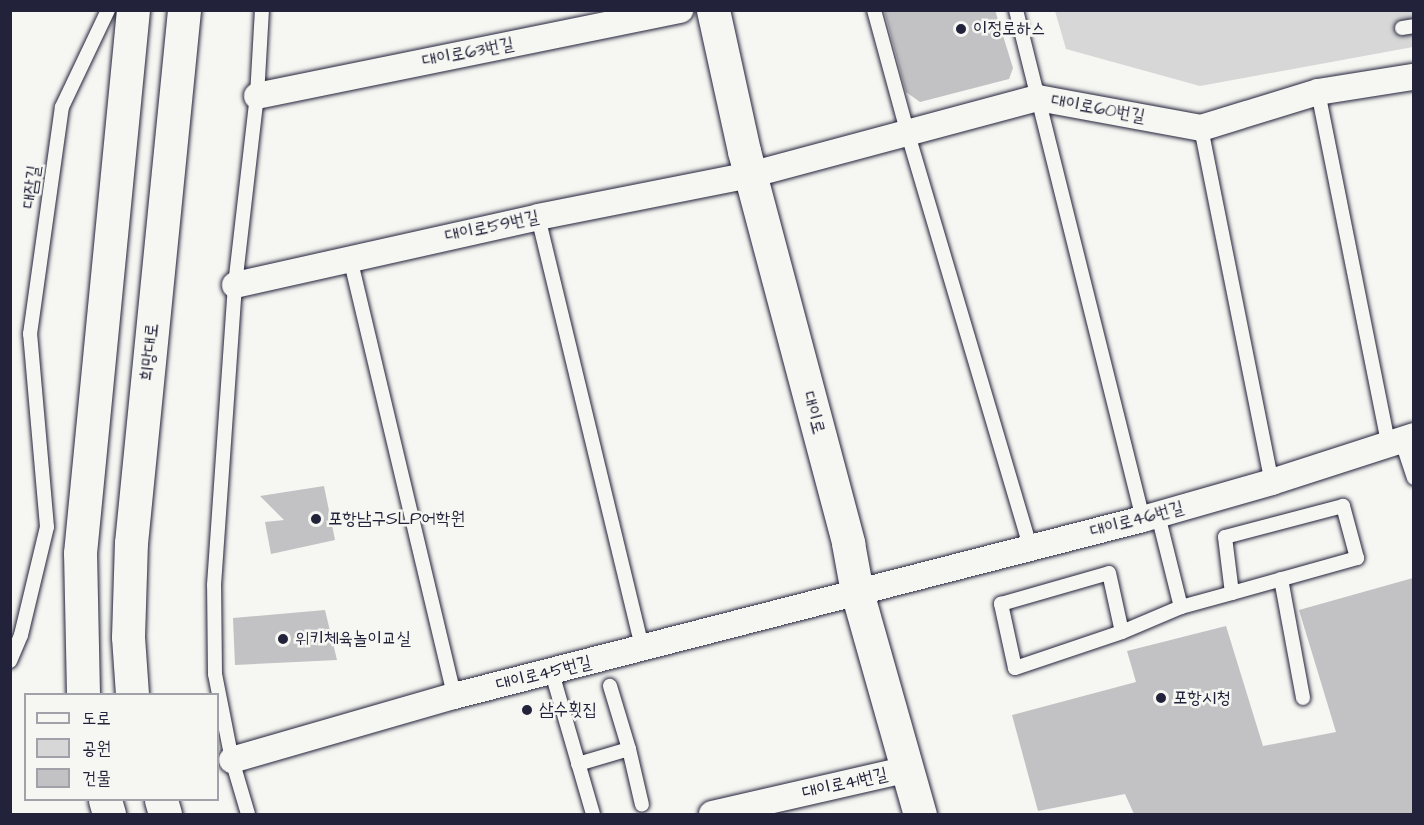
<!DOCTYPE html>
<html>
<head>
<meta charset="utf-8">
<style>
  body { margin:0 }
  #map { position:relative; width:1424px; height:825px; overflow:hidden; background:#f6f6f2; font-family:"Architects Daughter","Poor Story",sans-serif }
  div>[style] { position:absolute }
  .green>* { inset:0; background:#d7d7d7 }
  .building>* { inset:0; background:#c2c2c4 }
  .roads { filter:drop-shadow(0 0 2px #22223b) drop-shadow(0 0 2px #22223b) }
  .lane>* { height:14px; margin:-7px; padding:0 7px; transform-origin:7px; border-radius:7px; background:#f6f6f2 }
  .street>* { height:26px; margin:-13px; padding:0 13px; transform-origin:13px; border-radius:13px; background:#f6f6f2 }
  .secondary>* { height:33px; margin:-16.5px; padding:0 16.5px; transform-origin:16.5px; border-radius:16.5px; background:#f6f6f2 }
  .primary>* { height:33px; margin:-16.5px; padding:0 16.5px; transform-origin:16.5px; border-radius:16.5px; background:#f6f6f2 }
  .dots>* { width:16px; height:16px; translate:-50% -50%; box-sizing:border-box; border:3px solid #f6f6f2; border-radius:50% }
  span { translate:-50% -50%; white-space:nowrap; text-align:center; line-height:1.15; -webkit-text-stroke:5px #f6f6f2; paint-order:stroke }
  .poi-label { font-size:18px; color:#22223b }
  .left { translate:0 -50%; text-align:left }
  .street-label { font-size:18px; color:#22223b }
  .frame { position:absolute; inset:0; border:12px solid #22223b; pointer-events:none }
  .legend { position:absolute; left:24px; top:693px; width:195px; height:108px; box-sizing:border-box; background:#f6f6f2; border:2px solid #a1a1a9; margin:0; padding:8px 10px; list-style:none; font-size:18px; color:#22223b }
  .legend li { display:flex; align-items:center; gap:12px; height:30px }
  .legend b { width:30px; border:2px solid #a1a1a9 }
</style>
</head>
<body>
<div id="map">
  <div class="green">
    <div style="clip-path:polygon(1055px 11px,1413px 11px,1413px 47px,1200px 86px,1066px 49px)"></div>
  </div>
  <div class="building">
    <div style="clip-path:polygon(884px 10px,995px 10px,1013px 68px,1009px 79px,920px 102px,906px 92px)"></div>
    <div style="clip-path:polygon(324px 486px,335px 540px,271px 554px,265px 522px,284px 520px,260px 496px)"></div>
    <div style="clip-path:polygon(1413px 578px,1413px 814px,1134px 814px,1125px 794px,1038px 811px,1012px 715px,1136px 682px,1127px 651px,1226px 626px,1263px 746px,1336px 732px,1299px 610px)"></div>
    <div style="clip-path:polygon(325px 610px,337px 660px,235px 665px,233px 618px)"></div>
  </div>
  <div class="roads">
    <div class="lane">
      <div style="left:874px;top:10px;width:125px;rotate:74.7deg"></div>
      <div style="left:907px;top:131px;width:436px;rotate:73.5deg"></div>
      <div style="left:1016px;top:10px;width:525px;rotate:75.99deg"></div>
      <div style="left:1402px;top:28px;width:12px;rotate:-9deg"></div>
      <div style="left:1318px;top:92px;width:357px;rotate:78.7deg"></div>
      <div style="left:1201px;top:128px;width:361px;rotate:78.7deg"></div>
      <div style="left:538px;top:217px;width:442px;rotate:76.4deg"></div>
      <div style="left:350px;top:258px;width:450px;rotate:76.6deg"></div>
      <div style="left:1401px;top:439px;width:41px;rotate:71.6deg"></div>
      <div style="left:1158px;top:515px;width:95px;rotate:76deg"></div>
      <div style="left:1181px;top:607px;width:53px;rotate:-15.4deg"></div>
      <div style="left:1232px;top:593px;width:130px;rotate:-15.6deg"></div>
      <div style="left:1357px;top:558px;width:54px;rotate:-105.1deg"></div>
      <div style="left:1343px;top:506px;width:122px;rotate:165.3deg"></div>
      <div style="left:1225px;top:537px;width:56px;rotate:82.9deg"></div>
      <div style="left:1281px;top:579px;width:121px;rotate:79.5deg"></div>
      <div style="left:1122px;top:632px;width:113px;rotate:161.4deg"></div>
      <div style="left:1015px;top:668px;width:66px;rotate:-102.3deg"></div>
      <div style="left:1001px;top:604px;width:112px;rotate:-16deg"></div>
      <div style="left:1109px;top:573px;width:60px;rotate:77.6deg"></div>
      <div style="left:1122px;top:632px;width:64px;rotate:-23deg"></div>
      <div style="left:10px;top:661px;width:28px;rotate:-67deg"></div>
      <div style="left:21px;top:635px;width:111px;rotate:-76.5deg"></div>
      <div style="left:47px;top:527px;width:194px;rotate:-95deg"></div>
      <div style="left:30px;top:334px;width:229px;rotate:-82deg"></div>
      <div style="left:62px;top:107px;width:107px;rotate:-64.6deg"></div>
      <div style="left:552px;top:673px;width:147px;rotate:73.8deg"></div>
      <div style="left:629px;top:749px;width:57px;rotate:76.9deg"></div>
      <div style="left:578px;top:764px;width:53px;rotate:-16.4deg"></div>
      <div style="left:629px;top:749px;width:66px;rotate:-106.8deg"></div>
      <div style="left:248px;top:814px;width:56px;rotate:-106.5deg"></div>
      <div style="left:232px;top:760px;width:88px;rotate:-101.2deg"></div>
      <div style="left:215px;top:674px;width:89px;rotate:-90.6deg"></div>
      <div style="left:214px;top:585px;width:301px;rotate:-86deg"></div>
      <div style="left:235px;top:285px;width:190px;rotate:-83.4deg"></div>
      <div style="left:257px;top:96px;width:86px;rotate:-86.7deg"></div>
    </div>
    <div class="street">
      <div style="left:257px;top:96px;width:432px;rotate:-11.5deg"></div>
      <div style="left:235px;top:285px;width:311px;rotate:-12.6deg"></div>
      <div style="left:538px;top:217px;width:216px;rotate:-11.2deg"></div>
      <div style="left:750px;top:175px;width:298px;rotate:-15deg"></div>
      <div style="left:1038px;top:98px;width:166px;rotate:10.4deg"></div>
      <div style="left:1201px;top:128px;width:122px;rotate:-17.1deg"></div>
      <div style="left:1318px;top:92px;width:96px;rotate:-9deg"></div>
      <div style="left:232px;top:760px;width:231px;rotate:-16.1deg"></div>
      <div style="left:454px;top:696px;width:711px;rotate:-14.41deg"></div>
      <div style="left:1143px;top:519px;width:134px;rotate:-16deg"></div>
      <div style="left:1272px;top:482px;width:149px;rotate:-17.9deg"></div>
      <div style="left:712px;top:814px;width:201px;rotate:-12.9deg"></div>
    </div>
    <div class="secondary">
      <div style="left:713px;top:10px;width:144px;rotate:77.6deg"></div>
      <div style="left:744px;top:151px;width:406px;rotate:75.1deg"></div>
      <div style="left:848px;top:543px;width:50px;rotate:79.6deg"></div>
      <div style="left:857px;top:592px;width:231px;rotate:74.2deg"></div>
    </div>
    <div class="primary">
      <div style="left:83px;top:694px;width:141px;rotate:-91.2deg"></div>
      <div style="left:80px;top:553px;width:546px;rotate:-84.43deg"></div>
      <div style="left:132px;top:694px;width:57px;rotate:-94deg"></div>
      <div style="left:128px;top:637px;width:94px;rotate:-88.2deg"></div>
      <div style="left:131px;top:543px;width:536px;rotate:-84.32deg"></div>
      <div style="left:105px;top:800px;width:15px;rotate:74deg"></div>
      <div style="left:161px;top:800px;width:15px;rotate:74deg"></div>
    </div>
  </div>
  <div class="dots">
    <div style="left:961px;top:29px;background:#22223b"></div>
    <div style="left:316px;top:519px;background:#22223b"></div>
    <div style="left:283px;top:639px;background:#22223b"></div>
    <div style="left:1161px;top:698px;background:#22223b"></div>
    <div style="left:527px;top:710px;background:#22223b"></div>
  </div>
  <div class="poi-label">
    <span class="left" style="left:973px;top:29px">이정로하스</span>
    <span class="left" style="left:328px;top:519px">포항남구SLP어학원</span>
    <span class="left" style="left:295px;top:639px">위키체육놀이교실</span>
    <span class="left" style="left:1173px;top:698px">포항시청</span>
    <span class="left" style="left:539px;top:710px">삼수횟집</span>
  </div>
  <div class="street-label">
    <span style="left:468px;top:53px;rotate:-11deg">대이로63번길</span>
    <span style="left:1098px;top:109px;rotate:10deg">대이로60번길</span>
    <span style="left:32px;top:187px;rotate:-82deg">대잠길</span>
    <span style="left:492px;top:227px;rotate:-12deg">대이로59번길</span>
    <span style="left:150px;top:352px;rotate:-84deg">희망대로</span>
    <span style="left:813px;top:413px;rotate:75deg">대이로</span>
    <span style="left:1137px;top:520px;rotate:-15deg">대이로46번길</span>
    <span style="left:544px;top:674px;rotate:-14deg">대이로45번길</span>
    <span style="left:845px;top:784px;rotate:-13deg">대이로41번길</span>
  </div>
  <div class="frame"></div>
  <ul class="legend">
  <li><b style="height:8px;background:#f6f6f2"></b>도로</li>
  <li><b style="height:16px;background:#d7d7d7"></b>공원</li>
  <li><b style="height:16px;background:#c2c2c4"></b>건물</li>
  </ul>
</div>
</body>
</html>
